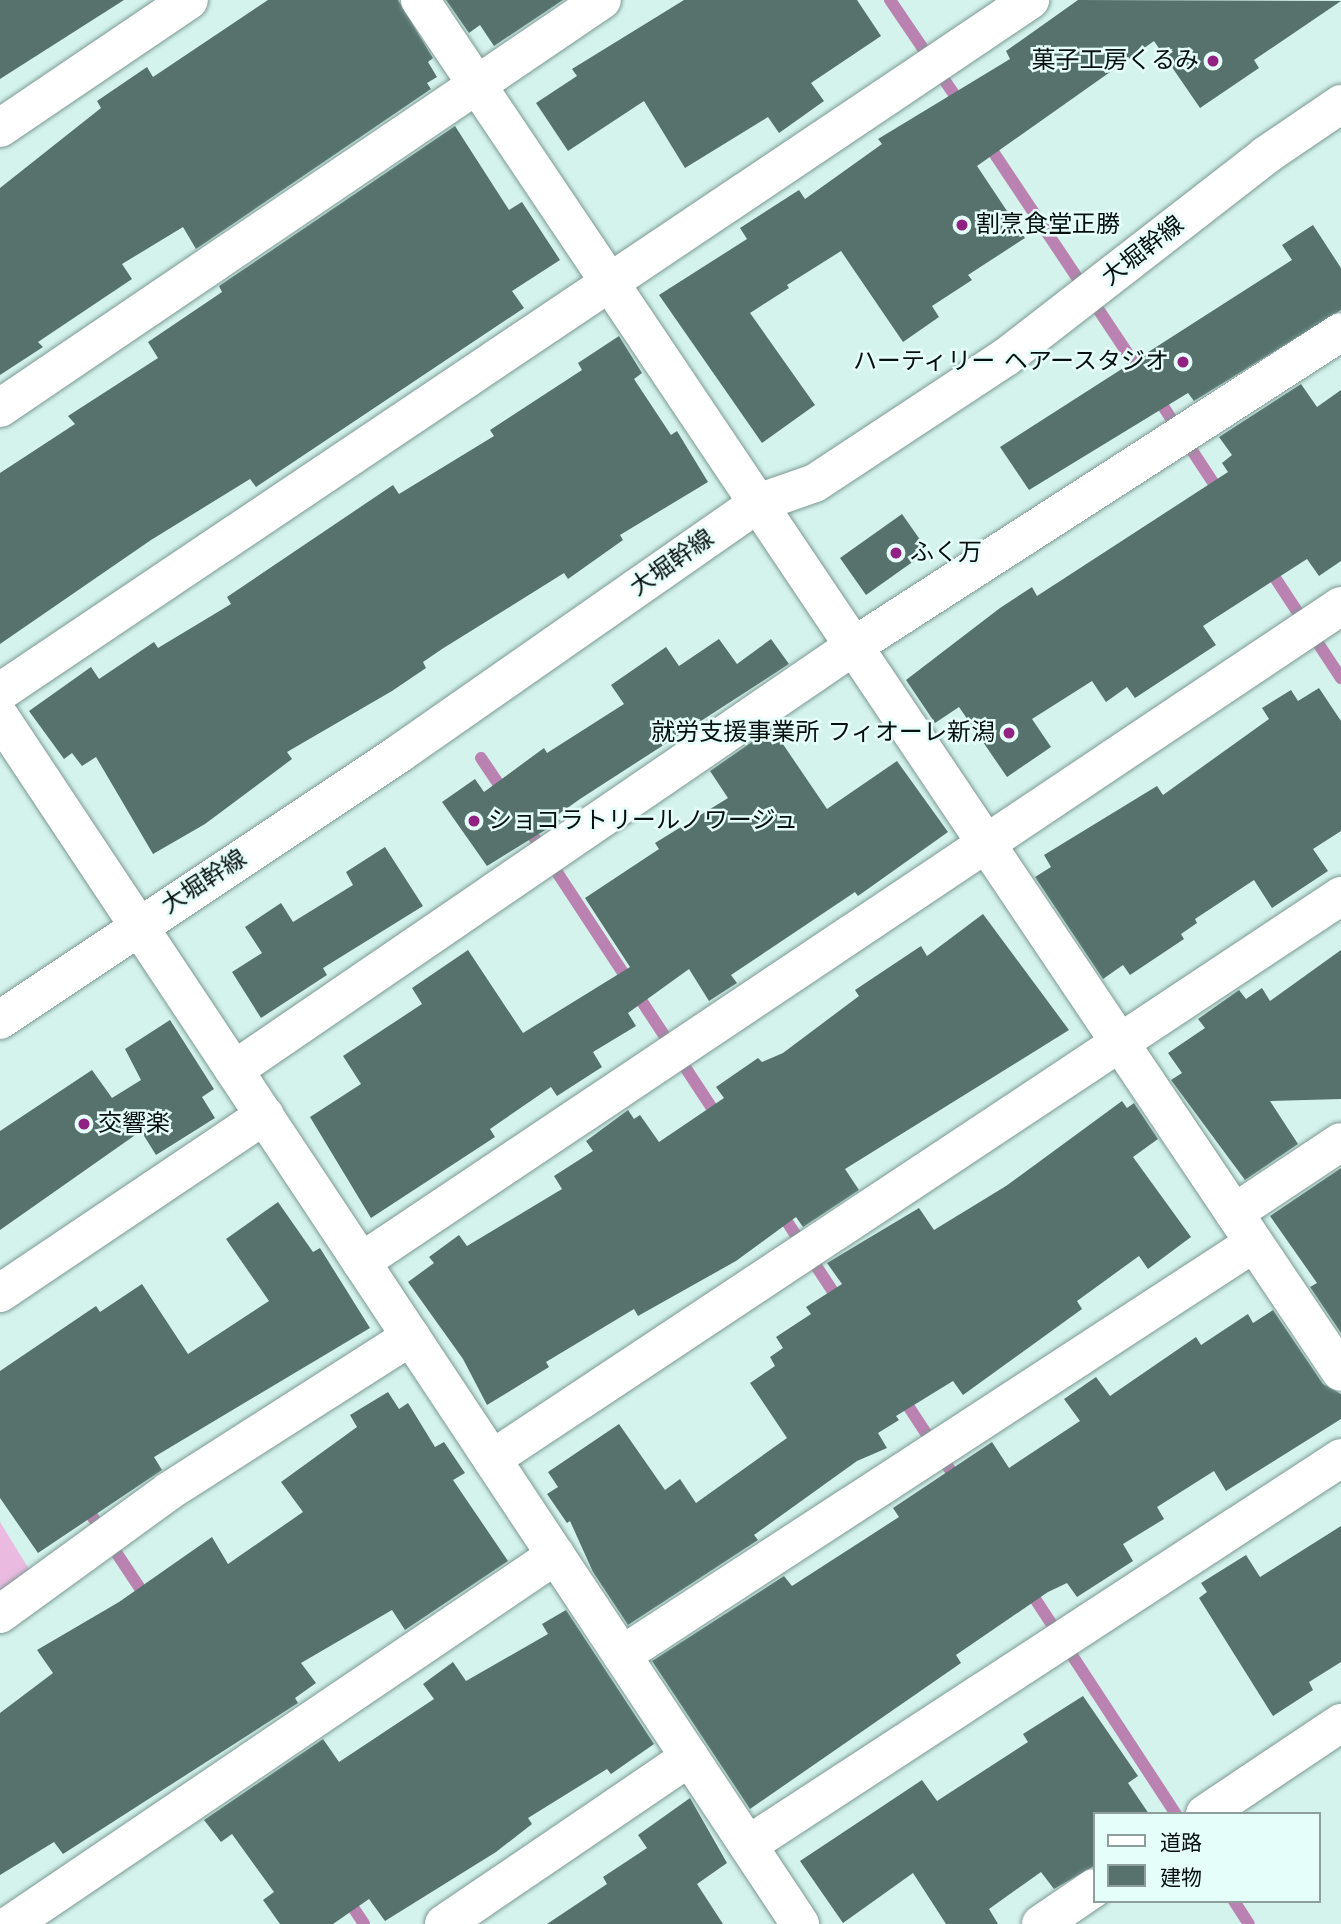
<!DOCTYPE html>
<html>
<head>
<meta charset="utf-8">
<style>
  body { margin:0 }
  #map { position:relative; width:1341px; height:1924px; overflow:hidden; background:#d4f3ec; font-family:"Work Sans","Noto Sans JP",sans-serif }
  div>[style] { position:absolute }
  .green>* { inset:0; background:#eabae0 }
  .stream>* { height:12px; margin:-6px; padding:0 6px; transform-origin:6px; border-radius:6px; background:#ba82b0 }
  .building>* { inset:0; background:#57726d }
  .roads { filter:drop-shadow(0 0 2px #7c9892) drop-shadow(0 0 2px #7c9892) }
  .street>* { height:38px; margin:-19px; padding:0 19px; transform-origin:19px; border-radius:19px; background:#fff }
  .secondary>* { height:38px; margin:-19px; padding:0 19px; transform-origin:19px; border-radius:19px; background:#fff }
  .dots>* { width:19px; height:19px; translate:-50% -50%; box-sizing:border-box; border:4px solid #e6fef9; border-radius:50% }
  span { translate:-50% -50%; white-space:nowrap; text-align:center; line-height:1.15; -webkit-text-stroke:5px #e6fef9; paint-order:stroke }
  .poi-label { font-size:24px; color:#06100e }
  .right { translate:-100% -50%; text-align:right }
  .left { translate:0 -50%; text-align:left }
  .street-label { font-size:24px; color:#06100e }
  .legend { position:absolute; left:1093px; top:1812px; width:228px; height:91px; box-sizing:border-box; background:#e6fef9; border:2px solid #8c9f9b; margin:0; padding:9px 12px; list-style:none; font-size:21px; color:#06100e }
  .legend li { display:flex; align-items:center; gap:14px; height:35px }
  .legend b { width:35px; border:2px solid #8c9f9b }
</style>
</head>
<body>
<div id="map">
  <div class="green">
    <div style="clip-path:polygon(0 1522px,32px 1574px,0 1597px)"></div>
  </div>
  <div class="stream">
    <div style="left:890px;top:0;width:128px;rotate:55.8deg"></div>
    <div style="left:986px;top:141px;width:279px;rotate:56.3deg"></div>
    <div style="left:1155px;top:394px;width:122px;rotate:56.7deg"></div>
    <div style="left:1268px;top:567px;width:133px;rotate:56.7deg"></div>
    <div style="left:481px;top:758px;width:45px;rotate:56deg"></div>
    <div style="left:526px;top:825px;width:353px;rotate:56.7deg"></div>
    <div style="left:780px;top:1211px;width:111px;rotate:56.7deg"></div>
    <div style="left:901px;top:1395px;width:104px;rotate:56.8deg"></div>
    <div style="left:84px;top:1504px;width:114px;rotate:56.4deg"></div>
    <div style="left:1028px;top:1588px;width:270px;rotate:56.8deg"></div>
    <div style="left:346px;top:1897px;width:32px;rotate:56deg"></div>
    <div style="left:1234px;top:1901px;width:27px;rotate:57deg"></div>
  </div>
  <div class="building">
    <div style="clip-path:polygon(0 0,124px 0,0 79px)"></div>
    <div style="clip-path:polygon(268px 0,398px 0,433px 58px,428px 62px,437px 77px,427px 83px,431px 89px,196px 249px,183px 227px,122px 264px,132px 279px,38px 342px,43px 347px,0 375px,0 188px,101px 108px,97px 101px,147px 67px,153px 77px)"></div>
    <div style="clip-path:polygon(446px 0,563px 0,494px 46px,480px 25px,469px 33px)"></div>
    <div style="clip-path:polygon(684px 0,857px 0,881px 36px,811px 83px,824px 101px,779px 133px,768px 117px,685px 168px,644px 101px,568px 151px,536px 103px,577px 76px,572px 69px)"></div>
    <div style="clip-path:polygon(1078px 0,1341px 1px,1254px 60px,1259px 68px,1200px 108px,1154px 41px,977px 166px,1025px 238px,968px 275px,972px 280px,932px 306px,939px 317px,903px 342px,841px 251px,787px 285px,789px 288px,750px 313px,815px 405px,762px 443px,659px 295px,747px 239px,740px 228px,799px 190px,805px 199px,882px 144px,878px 139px,1010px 59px,1006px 51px)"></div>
    <div style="clip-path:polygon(455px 126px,509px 210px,522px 202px,560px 260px,512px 291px,524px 308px,256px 487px,250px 479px,151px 540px,0 644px,0 473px,75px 424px,68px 416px,158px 358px,148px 342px,222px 292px,219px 286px)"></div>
    <div style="clip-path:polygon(1313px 225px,1341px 268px,1341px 310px,1194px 401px,1188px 393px,1029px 490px,1000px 447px,1292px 260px,1282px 245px)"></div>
    <div style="clip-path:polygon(619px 336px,642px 373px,634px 379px,671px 435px,677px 431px,708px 482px,620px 535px,623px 540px,568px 579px,564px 573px,442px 649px,423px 662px,426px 668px,392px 691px,287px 752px,292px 759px,205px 824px,153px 854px,96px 757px,82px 766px,72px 753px,64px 759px,29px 711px,91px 667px,99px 679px,154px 642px,158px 648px,231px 604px,227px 597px,393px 485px,399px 494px,494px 436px,490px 430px,582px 370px,578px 363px)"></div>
    <div style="clip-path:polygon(1301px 384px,1317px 407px,1341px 390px,1341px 561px,1319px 576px,1307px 559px,1203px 626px,1216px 645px,1135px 698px,1127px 687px,1106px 702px,1092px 681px,1032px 719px,1051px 747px,1007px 777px,959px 707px,935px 723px,906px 680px,1000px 608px,1032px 587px,1037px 596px,1228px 472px,1222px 463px,1232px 455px,1219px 437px)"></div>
    <div style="clip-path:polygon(902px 514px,928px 551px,866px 595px,840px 558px)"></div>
    <div style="clip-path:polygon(719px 639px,737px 664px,771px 639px,789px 664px,580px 799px,556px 816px,560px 821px,487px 866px,442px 802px,475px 779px,484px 792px,544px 748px,547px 753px,624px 704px,611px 685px,666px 647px,679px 666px)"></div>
    <div style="clip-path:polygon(1319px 688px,1341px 721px,1341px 831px,1313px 849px,1328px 871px,1272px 908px,1254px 880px,1195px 919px,1197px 923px,1181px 934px,1184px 939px,1130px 975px,1123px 965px,1103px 979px,1035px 877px,1051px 867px,1044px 855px,1157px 786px,1163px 795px,1269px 719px,1262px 708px,1291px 690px,1298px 701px)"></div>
    <div style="clip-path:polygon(772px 728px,827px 809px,897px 761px,948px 832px,858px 896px,855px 892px,731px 975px,737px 983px,709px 1001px,689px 969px,628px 1013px,636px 1026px,593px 1052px,602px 1067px,557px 1096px,551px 1087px,490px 1129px,495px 1137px,371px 1218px,310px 1117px,361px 1084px,343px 1056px,422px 1004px,412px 988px,468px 950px,523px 1033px,630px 967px,585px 898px,659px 849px,655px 843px,728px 798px,710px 771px)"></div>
    <div style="clip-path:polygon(385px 847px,423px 906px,323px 968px,327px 975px,261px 1018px,232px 972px,262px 953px,245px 927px,281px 903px,293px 922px,353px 885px,346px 872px)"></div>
    <div style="clip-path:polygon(983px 914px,1069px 1030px,845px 1169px,859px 1190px,803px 1227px,796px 1217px,736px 1261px,638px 1316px,634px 1309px,546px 1362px,549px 1367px,487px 1405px,463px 1359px,408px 1282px,434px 1263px,429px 1257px,459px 1235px,467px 1246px,562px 1189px,554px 1176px,593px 1151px,586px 1141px,628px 1110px,634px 1119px,640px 1115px,659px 1142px,724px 1098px,716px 1087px,758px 1058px,762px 1062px,783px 1053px,859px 996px,855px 990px,921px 946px,927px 956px)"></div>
    <div style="clip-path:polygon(1341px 950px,1341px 1099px,1270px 1101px,1298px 1144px,1245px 1180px,1171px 1080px,1182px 1073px,1168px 1053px,1205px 1028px,1198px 1019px,1239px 990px,1246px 999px,1262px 988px,1270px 1001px)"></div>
    <div style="clip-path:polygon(170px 1020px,214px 1089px,202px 1097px,215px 1118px,156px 1155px,141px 1131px,0 1230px,0 1131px,92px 1070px,112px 1098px,141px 1080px,125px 1049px)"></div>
    <div style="clip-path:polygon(1122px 1101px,1127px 1108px,1134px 1103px,1158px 1139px,1133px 1157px,1191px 1237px,1148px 1269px,1139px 1256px,1077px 1301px,1082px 1309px,963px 1395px,953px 1381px,896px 1416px,899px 1420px,878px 1433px,887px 1448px,857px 1461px,754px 1535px,758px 1540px,628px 1625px,593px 1572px,570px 1521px,567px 1523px,547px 1494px,558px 1487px,548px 1472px,619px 1424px,665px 1490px,680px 1479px,696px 1503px,787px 1438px,750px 1383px,775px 1366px,770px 1357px,783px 1348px,776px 1337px,811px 1314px,806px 1307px,842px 1284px,827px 1263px,919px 1208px,934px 1230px,1006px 1186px)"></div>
    <div style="clip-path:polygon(1341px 1168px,1341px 1333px,1310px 1287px,1317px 1283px,1270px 1216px)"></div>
    <div style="clip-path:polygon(278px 1202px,313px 1252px,320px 1248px,370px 1328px,154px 1457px,162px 1470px,38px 1553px,0 1498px,0 1371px,96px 1306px,100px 1312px,142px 1284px,188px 1354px,269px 1301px,226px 1239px)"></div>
    <div style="clip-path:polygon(1273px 1310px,1323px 1384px,1341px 1394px,1341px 1419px,1226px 1491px,1214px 1471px,1157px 1507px,1164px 1519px,1123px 1544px,1133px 1561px,1077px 1597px,1067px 1583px,1048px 1592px,956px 1655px,961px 1663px,750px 1809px,652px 1661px,784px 1576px,792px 1586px,899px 1517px,893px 1508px,992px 1442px,1009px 1468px,1080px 1421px,1064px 1399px,1096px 1377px,1110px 1396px,1196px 1337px,1201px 1345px,1248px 1314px,1253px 1323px)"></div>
    <div style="clip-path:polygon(388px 1392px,399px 1409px,408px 1403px,435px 1447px,444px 1442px,465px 1473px,453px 1480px,508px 1561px,405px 1630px,392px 1610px,301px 1663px,316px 1683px,295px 1698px,298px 1703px,63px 1854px,54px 1842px,0 1875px,0 1713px,53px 1673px,37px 1650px,119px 1602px,212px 1537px,228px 1564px,303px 1512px,281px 1482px,357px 1427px,350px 1415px)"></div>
    <div style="clip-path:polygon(1341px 1526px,1341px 1662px,1309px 1682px,1313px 1690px,1273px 1716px,1199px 1598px,1207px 1592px,1201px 1583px,1246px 1555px,1260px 1577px)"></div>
    <div style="clip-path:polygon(566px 1610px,654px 1744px,611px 1774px,607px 1769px,528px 1818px,532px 1824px,496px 1852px,385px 1921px,369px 1899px,333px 1924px,280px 1924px,263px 1900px,274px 1892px,232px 1834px,221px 1842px,204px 1820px,323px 1739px,339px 1762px,434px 1699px,423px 1684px,453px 1662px,466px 1681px,548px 1634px,542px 1624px)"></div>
    <div style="clip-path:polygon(1083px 1696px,1138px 1776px,1128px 1783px,1149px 1814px,1094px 1814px,1094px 1866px,1054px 1889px,1041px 1872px,989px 1909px,998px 1924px,946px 1924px,913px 1873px,843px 1923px,800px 1861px,922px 1780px,937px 1801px,1028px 1742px,1023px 1734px)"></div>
    <div style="clip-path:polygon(690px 1798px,727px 1863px,697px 1884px,723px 1924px,547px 1924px,607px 1884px,603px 1877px,647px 1848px,638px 1835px)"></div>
  </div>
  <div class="roads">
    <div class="street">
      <div style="left:420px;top:0;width:1652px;rotate:56.13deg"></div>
      <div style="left:0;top:128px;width:228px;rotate:-34.1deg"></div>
      <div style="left:0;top:408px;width:727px;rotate:-34.13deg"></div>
      <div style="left:0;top:692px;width:1241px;rotate:-33.89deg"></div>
      <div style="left:0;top:717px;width:1448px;rotate:56.46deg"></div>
      <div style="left:234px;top:1070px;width:751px;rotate:-34.37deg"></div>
      <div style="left:854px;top:646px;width:579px;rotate:-32.81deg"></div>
      <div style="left:1234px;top:1213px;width:128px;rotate:-33.6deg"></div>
      <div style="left:361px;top:1262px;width:1179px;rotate:-33.8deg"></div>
      <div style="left:0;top:1293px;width:319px;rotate:-33.9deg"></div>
      <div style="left:492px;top:1459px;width:1019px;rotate:-33.55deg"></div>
      <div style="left:0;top:1614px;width:209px;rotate:-36deg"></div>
      <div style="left:169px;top:1491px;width:287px;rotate:-32.6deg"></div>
      <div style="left:622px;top:1655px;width:754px;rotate:-33.1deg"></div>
      <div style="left:1205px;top:1814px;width:164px;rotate:-33.8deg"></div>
      <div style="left:748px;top:1845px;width:708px;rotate:-33.13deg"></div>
      <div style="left:11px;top:1924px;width:658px;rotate:-34.1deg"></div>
      <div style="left:444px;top:1924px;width:297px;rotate:-34.2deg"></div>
      <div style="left:1041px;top:1924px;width:64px;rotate:-34.2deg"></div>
    </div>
    <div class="secondary">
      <div style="left:0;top:1020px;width:481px;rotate:-33.7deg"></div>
      <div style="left:400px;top:753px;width:437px;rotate:-34.9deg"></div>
      <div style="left:758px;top:503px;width:60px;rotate:-19.3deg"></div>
      <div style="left:815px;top:483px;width:229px;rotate:-33.4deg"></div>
      <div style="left:1006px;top:357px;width:329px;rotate:-37.8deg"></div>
      <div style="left:1266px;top:155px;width:91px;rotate:-34.2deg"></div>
    </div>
  </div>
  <div class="dots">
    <div style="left:1213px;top:61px;background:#912283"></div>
    <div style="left:962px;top:225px;background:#912283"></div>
    <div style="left:1183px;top:362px;background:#912283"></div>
    <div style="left:896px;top:553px;background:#912283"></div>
    <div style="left:1009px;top:733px;background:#912283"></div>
    <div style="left:474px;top:821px;background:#912283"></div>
    <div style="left:84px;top:1124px;background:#912283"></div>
  </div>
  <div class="poi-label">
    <span class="right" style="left:1199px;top:61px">菓子工房くるみ</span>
    <span class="left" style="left:976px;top:225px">割烹食堂正勝</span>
    <span class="right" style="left:1169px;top:362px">ハーティリー ヘアースタジオ</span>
    <span class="left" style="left:910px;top:553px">ふく万</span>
    <span class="right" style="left:995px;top:733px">就労支援事業所 フィオーレ新潟</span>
    <span class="left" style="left:488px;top:821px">ショコラトリールノワージュ</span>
    <span class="left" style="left:98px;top:1124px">交響楽</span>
  </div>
  <div class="street-label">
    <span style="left:1143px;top:251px;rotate:-38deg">大堀幹線</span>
    <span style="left:672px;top:563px;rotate:-35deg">大堀幹線</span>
    <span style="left:204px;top:882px;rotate:-33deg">大堀幹線</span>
  </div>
  <ul class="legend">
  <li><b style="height:9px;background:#fff"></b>道路</li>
  <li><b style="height:19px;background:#57726d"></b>建物</li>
  </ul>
</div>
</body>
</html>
